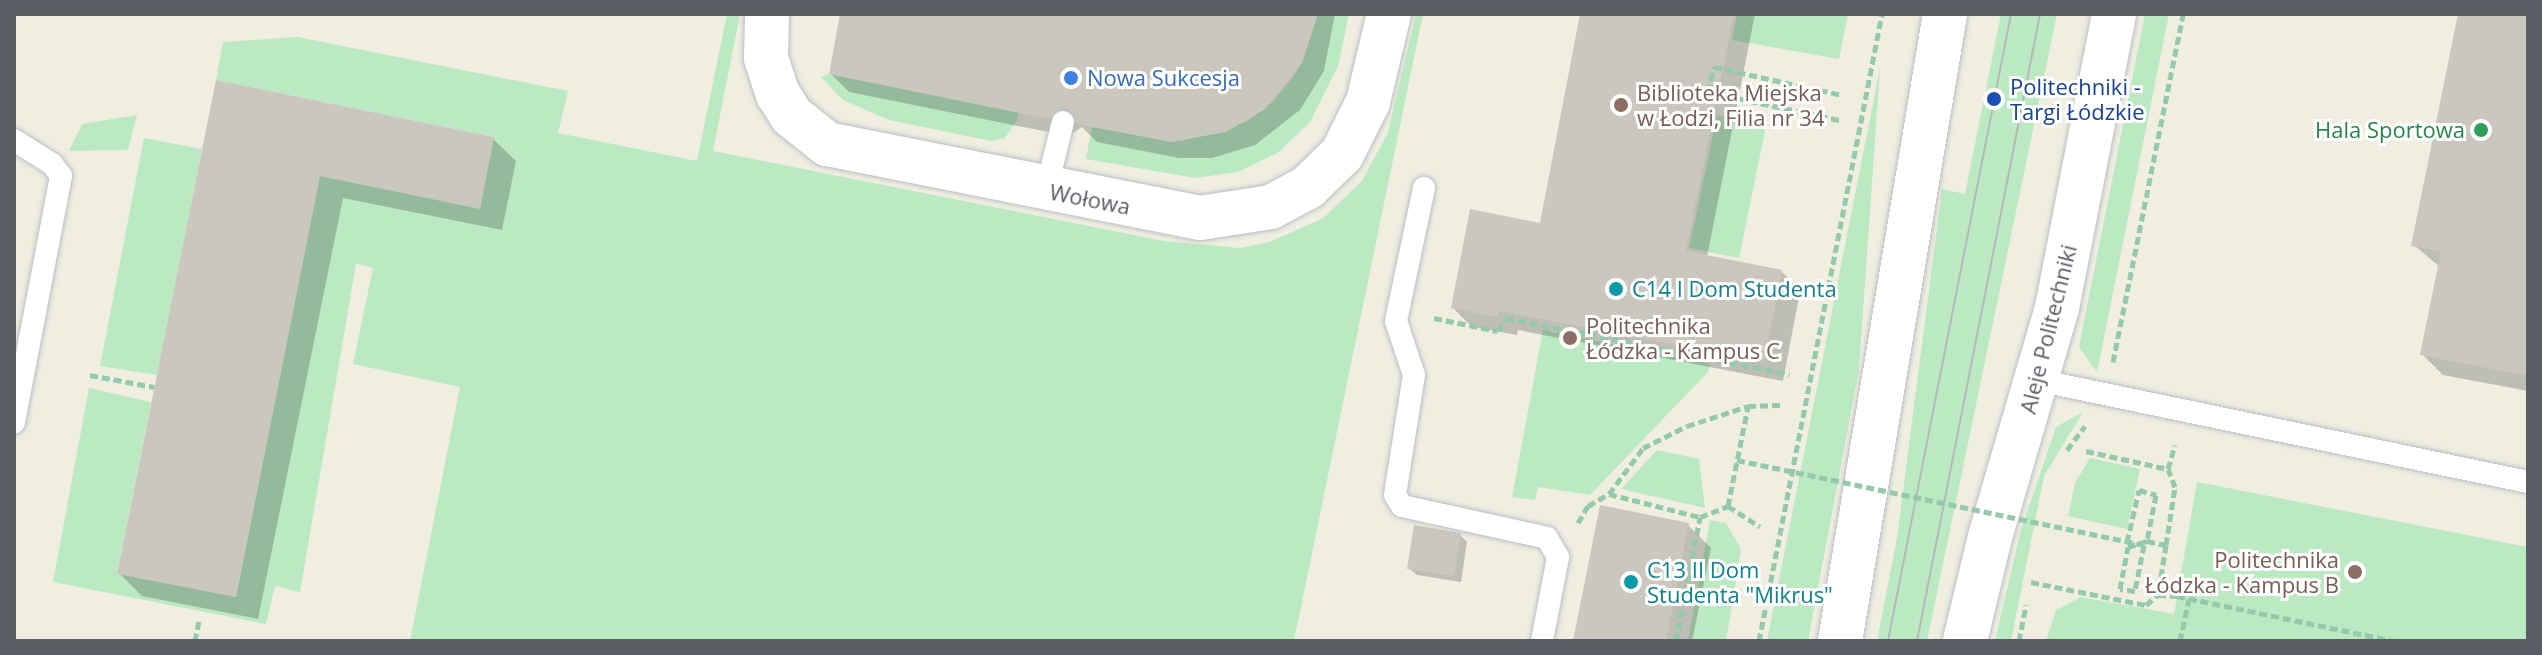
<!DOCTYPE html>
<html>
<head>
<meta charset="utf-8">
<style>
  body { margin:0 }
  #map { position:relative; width:2542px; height:655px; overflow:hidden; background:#efeee1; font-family:"Open Sans",sans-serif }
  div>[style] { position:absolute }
  .green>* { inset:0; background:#bbe9c2 }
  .shadow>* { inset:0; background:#0003 }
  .building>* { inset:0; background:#cac8be }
  .path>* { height:5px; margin-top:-2.5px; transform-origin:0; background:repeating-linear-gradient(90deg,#94caab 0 8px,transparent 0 12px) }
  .roads { filter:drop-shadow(0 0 2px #bcbec4) drop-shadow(0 0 2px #bcbec4) }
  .lane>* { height:22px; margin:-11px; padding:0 11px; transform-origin:11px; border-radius:11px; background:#fff }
  .street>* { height:44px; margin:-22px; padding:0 22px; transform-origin:22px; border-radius:22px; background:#fff }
  .secondary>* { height:44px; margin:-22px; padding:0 22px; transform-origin:22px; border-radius:22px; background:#fff }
  .tram>* { height:2px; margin:-1px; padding:0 1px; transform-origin:1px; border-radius:1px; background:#b7b8b8 }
  .path-bridge>* { height:5px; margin-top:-2.5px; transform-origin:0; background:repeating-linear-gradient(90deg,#94caab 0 8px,transparent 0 12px) }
  .dots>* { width:22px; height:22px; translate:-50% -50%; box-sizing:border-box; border:4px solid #fff; border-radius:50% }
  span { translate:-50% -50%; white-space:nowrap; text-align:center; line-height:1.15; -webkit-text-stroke:6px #fff; paint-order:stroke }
  .shop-label { font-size:22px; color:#366cbe }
  .left { translate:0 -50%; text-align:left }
  .transit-label { font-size:22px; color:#164399 }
  .education-label { font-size:22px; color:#785e54 }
  .right { translate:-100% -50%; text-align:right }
  .leisure-label { font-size:22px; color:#27864d }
  .street-label { font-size:22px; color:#5a5d64 }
  .culture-label { font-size:22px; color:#0d838f }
  .frame { position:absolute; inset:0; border:16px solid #5a5d64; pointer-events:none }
</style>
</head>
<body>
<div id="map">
  <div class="green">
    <div style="clip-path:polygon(727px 14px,740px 14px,713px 151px,1164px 241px,1240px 248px,1269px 242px,1322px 219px,1362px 181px,1388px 132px,1416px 14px,1423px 14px,1294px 641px,410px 641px,460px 387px,353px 364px,373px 268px,356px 264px,300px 592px,275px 586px,266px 624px,53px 582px,89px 388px,151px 402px,117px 573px,236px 597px,320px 176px,480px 208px,494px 137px,216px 80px,223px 42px,298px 37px,568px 91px,558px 133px,697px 161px)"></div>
    <div style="clip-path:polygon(1317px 14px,1349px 14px,1338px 66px,1310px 122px,1279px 152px,1238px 172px,1195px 178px,1086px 159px,1092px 127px,1182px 141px,1246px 122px,1274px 101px,1296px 73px)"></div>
    <div style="clip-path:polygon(1737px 14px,1848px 14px,1839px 59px,1732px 40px)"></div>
    <div style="clip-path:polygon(2001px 14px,2057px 14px,1927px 641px,1877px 641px,1897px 538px,1942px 189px,1965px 194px)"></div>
    <div style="clip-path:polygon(2145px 14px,2169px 14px,2097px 372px,2079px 347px)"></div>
    <div style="clip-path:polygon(1880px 68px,1859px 369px,1808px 641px,1767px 641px)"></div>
    <div style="clip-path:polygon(829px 74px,1019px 112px,1017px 120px,1005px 138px,991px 141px,889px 120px,843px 100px,821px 77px)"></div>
    <div style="clip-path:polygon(137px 115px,128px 150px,69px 151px,82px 124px)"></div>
    <div style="clip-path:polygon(1717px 115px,1766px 126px,1739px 258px,1689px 248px)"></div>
    <div style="clip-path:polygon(144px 138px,202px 149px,157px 375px,100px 366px)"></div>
    <div style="clip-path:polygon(1543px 330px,1710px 364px,1708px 372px,1590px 495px,1538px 487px,1535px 500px,1512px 497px)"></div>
    <div style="clip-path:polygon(2083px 412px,2044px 476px,2011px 641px,1995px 641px,2021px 530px,2056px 427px)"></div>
    <div style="clip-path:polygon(1657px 450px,1699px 459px,1705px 508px,1621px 489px)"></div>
    <div style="clip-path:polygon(2090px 458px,2140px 469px,2127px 529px,2068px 516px,2075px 483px)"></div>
    <div style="clip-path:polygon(2197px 482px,2528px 547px,2528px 641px,2046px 641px,2056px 610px,2081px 597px,2174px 614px)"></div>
    <div style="clip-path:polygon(1710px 520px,1726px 523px,1741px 549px,1726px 641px,1688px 641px)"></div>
  </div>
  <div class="shadow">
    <div style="clip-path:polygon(842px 14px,1335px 14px,1324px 71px,1300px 110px,1255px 145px,1212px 158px,1179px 158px,1097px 142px,1082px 127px,1068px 136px,849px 92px,831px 74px)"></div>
    <div style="clip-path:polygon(1582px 14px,1755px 14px,1707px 257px,1781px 271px,1800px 291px,1783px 381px,1518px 330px,1517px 335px,1472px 327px,1453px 308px,1542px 226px)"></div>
    <div style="clip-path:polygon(2460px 14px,2528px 14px,2528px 391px,2443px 375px,2422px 354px,2440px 267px,2414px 245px)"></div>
    <div style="clip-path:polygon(217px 83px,493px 139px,516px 161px,502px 230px,343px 198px,258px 619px,142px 596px,119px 573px)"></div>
    <div style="clip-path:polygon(1688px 525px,1711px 548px,1692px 641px,1575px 641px)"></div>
    <div style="clip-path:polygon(1460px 535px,1467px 542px,1461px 582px,1417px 575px,1409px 568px)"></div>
  </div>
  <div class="building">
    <div style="clip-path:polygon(840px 14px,1318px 14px,1302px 63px,1265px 109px,1226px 132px,1171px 142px,1077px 124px,1066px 108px,1049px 119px,829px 74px)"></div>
    <div style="clip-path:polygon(1580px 14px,1734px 14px,1686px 251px,1782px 270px,1764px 362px,1499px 311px,1498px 317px,1451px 308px,1470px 209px,1540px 223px)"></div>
    <div style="clip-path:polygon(2458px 14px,2528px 14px,2528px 376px,2420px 355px,2441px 251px,2411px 246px)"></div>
    <div style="clip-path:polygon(216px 80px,494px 137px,480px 209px,320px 176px,236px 597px,117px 574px)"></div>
    <div style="clip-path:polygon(1600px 505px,1689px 523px,1666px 641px,1573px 641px)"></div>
    <div style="clip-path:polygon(1414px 525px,1461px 533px,1454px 576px,1407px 569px)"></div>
  </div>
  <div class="path">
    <div style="left:1839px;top:120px;width:134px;rotate:-167.9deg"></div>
    <div style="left:1708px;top:92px;width:26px;rotate:-77deg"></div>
    <div style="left:1714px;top:67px;width:131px;rotate:12.3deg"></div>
    <div style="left:1434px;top:318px;width:65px;rotate:11.5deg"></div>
    <div style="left:1498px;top:331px;width:15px;rotate:-58deg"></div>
    <div style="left:1506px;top:318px;width:289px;rotate:11.2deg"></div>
    <div style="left:2113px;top:362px;width:355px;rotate:-78.6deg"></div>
    <div style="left:90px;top:375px;width:65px;rotate:10.6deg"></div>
    <div style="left:2067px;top:450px;width:30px;rotate:-53deg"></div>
    <div style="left:2086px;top:451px;width:84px;rotate:12.4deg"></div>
    <div style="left:1609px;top:494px;width:94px;rotate:14.2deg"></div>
    <div style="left:1728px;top:506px;width:101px;rotate:-78.6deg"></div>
    <div style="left:1728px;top:506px;width:38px;rotate:33deg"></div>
    <div style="left:1578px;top:523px;width:20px;rotate:-60deg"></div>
    <div style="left:1588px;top:506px;width:24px;rotate:-30deg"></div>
    <div style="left:1609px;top:494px;width:57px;rotate:-53.5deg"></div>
    <div style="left:1643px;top:448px;width:49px;rotate:-26.6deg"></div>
    <div style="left:1687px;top:426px;width:64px;rotate:-18.2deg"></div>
    <div style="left:1748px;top:406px;width:36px;rotate:-2deg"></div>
    <div style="left:2127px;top:542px;width:53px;rotate:-77deg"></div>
    <div style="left:2139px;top:490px;width:18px;rotate:16deg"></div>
    <div style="left:2156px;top:495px;width:47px;rotate:101.1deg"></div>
    <div style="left:2144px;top:545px;width:47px;rotate:101.1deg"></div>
    <div style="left:2135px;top:591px;width:15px;rotate:-172deg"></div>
    <div style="left:2120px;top:589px;width:43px;rotate:-79.2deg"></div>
    <div style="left:2128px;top:547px;width:20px;rotate:-18deg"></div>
    <div style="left:2147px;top:541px;width:19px;rotate:12deg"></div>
    <div style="left:2166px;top:545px;width:51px;rotate:99.1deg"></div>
    <div style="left:2166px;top:545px;width:59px;rotate:-81.2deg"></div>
    <div style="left:2175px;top:487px;width:19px;rotate:-111deg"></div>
    <div style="left:2168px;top:469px;width:25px;rotate:-74deg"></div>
    <div style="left:2031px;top:582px;width:117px;rotate:11.3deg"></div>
    <div style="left:2146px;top:605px;width:16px;rotate:-40deg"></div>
    <div style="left:2158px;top:595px;width:19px;rotate:3deg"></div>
    <div style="left:2177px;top:596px;width:223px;rotate:11.7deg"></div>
    <div style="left:195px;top:641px;width:21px;rotate:-79deg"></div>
    <div style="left:1676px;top:641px;width:126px;rotate:-79deg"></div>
    <div style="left:1700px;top:517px;width:30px;rotate:-21deg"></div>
    <div style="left:1759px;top:641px;width:639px;rotate:-78.9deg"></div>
    <div style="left:2019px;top:641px;width:37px;rotate:-79deg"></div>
    <div style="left:2180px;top:641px;width:43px;rotate:-77.9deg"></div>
  </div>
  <div class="roads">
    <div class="lane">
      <div style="left:14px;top:140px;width:45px;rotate:32.3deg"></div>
      <div style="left:52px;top:164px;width:15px;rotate:53deg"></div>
      <div style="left:61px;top:176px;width:251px;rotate:100.8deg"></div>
      <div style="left:1424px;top:188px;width:136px;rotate:101.9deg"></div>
      <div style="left:1396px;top:321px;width:57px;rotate:71.6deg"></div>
      <div style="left:1414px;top:375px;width:121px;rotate:99deg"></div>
      <div style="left:1395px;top:495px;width:13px;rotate:58deg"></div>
      <div style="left:1402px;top:506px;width:148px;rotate:12.4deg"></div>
      <div style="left:1547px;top:538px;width:22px;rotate:60deg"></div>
      <div style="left:1558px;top:557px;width:86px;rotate:100.8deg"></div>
      <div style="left:1046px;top:190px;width:70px;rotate:-76deg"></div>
      <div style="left:2037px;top:380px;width:501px;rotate:11.74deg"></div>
    </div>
    <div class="street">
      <div style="left:767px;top:14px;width:44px;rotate:91.3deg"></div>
      <div style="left:766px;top:58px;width:38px;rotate:72deg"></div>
      <div style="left:778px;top:94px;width:26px;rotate:58deg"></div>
      <div style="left:792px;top:116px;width:45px;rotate:38.7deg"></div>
      <div style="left:827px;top:144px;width:380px;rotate:11.2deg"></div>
      <div style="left:1200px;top:218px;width:72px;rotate:-8.8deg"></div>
      <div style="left:1271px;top:207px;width:42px;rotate:-28.4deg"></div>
      <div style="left:1308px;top:187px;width:47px;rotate:-44.1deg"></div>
      <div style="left:1342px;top:154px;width:58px;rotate:-63.4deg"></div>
      <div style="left:1368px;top:102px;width:90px;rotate:-76.6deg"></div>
    </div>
    <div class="secondary">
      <div style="left:1840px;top:641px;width:636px;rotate:-80.49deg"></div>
      <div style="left:1965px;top:641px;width:107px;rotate:-76.5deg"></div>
      <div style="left:1990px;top:537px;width:239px;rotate:-73.7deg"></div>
      <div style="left:2057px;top:308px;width:299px;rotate:-79deg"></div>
    </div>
  </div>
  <div class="tram">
    <div style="left:1888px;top:641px;width:639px;rotate:-78.9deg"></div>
    <div style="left:1917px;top:641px;width:639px;rotate:-78.9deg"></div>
  </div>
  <div class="path-bridge">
    <div style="left:1737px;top:460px;width:416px;rotate:11.8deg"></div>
  </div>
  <div class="dots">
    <div style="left:1071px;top:78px;background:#3f7fe0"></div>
    <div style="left:1994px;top:99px;background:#1a4fb4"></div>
    <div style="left:1621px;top:105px;background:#8d6e63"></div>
    <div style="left:2481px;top:130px;background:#2e9e5b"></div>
    <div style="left:1616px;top:289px;background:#0f9aa8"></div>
    <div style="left:1570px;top:338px;background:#8d6e63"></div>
    <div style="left:2355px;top:572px;background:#8d6e63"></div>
    <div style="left:1631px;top:582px;background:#0f9aa8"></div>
  </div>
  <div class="shop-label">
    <span class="left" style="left:1087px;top:78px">Nowa Sukcesja</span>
  </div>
  <div class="transit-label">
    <span class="left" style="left:2010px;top:99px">Politechniki -<br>Targi Łódzkie</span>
  </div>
  <div class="education-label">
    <span class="left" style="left:1637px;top:105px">Biblioteka Miejska<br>w Łodzi, Filia nr 34</span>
    <span class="left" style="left:1586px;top:338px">Politechnika<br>Łódzka - Kampus C</span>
    <span class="right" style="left:2339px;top:572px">Politechnika<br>Łódzka - Kampus B</span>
  </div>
  <div class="leisure-label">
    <span class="right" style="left:2465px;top:130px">Hala Sportowa</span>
  </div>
  <div class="street-label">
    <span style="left:1090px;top:199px;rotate:11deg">Wołowa</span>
    <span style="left:2048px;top:329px;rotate:-76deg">Aleje Politechniki</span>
  </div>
  <div class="culture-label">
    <span class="left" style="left:1632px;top:289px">C14 I Dom Studenta</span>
    <span class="left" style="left:1647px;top:582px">C13 II Dom<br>Studenta "Mikrus"</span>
  </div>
  <div class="frame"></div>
</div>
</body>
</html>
